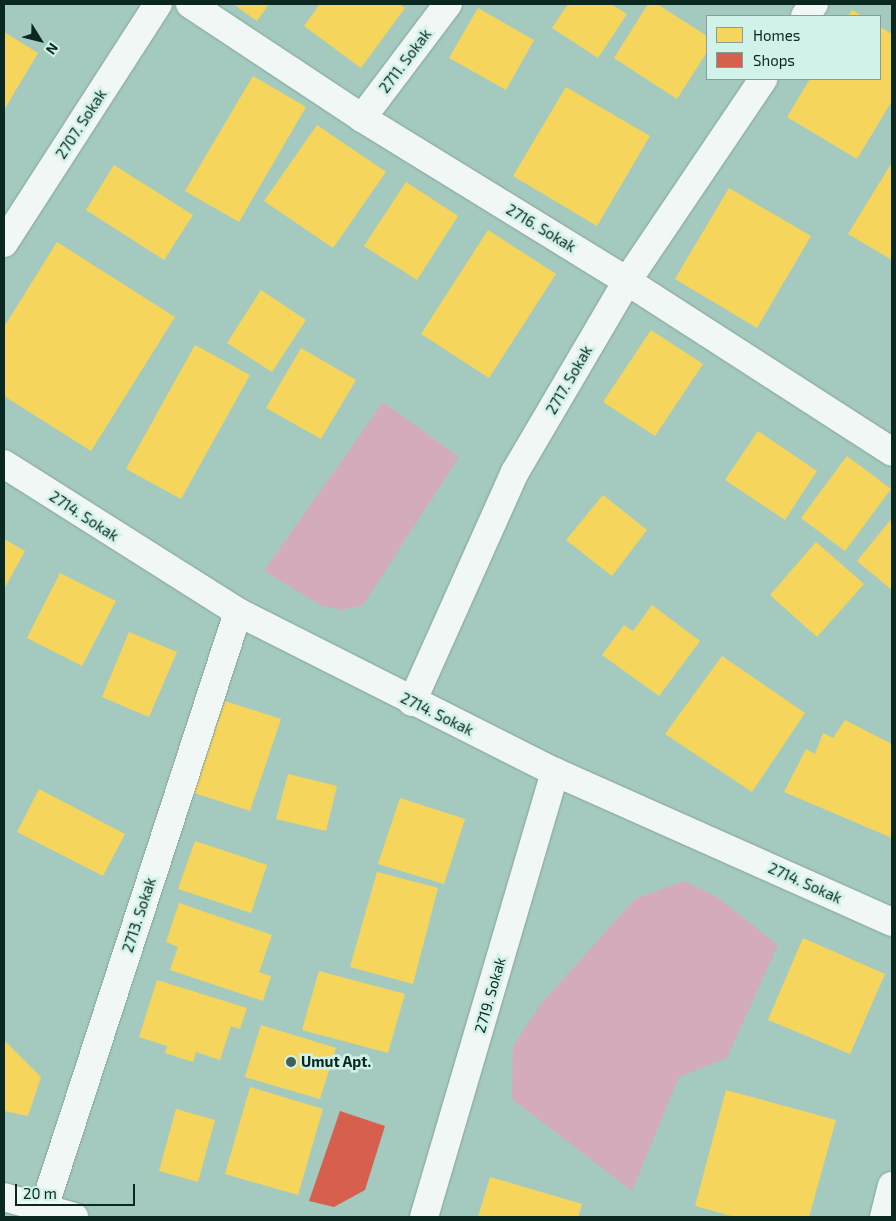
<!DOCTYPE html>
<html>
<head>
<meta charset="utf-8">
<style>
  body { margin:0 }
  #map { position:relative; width:896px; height:1221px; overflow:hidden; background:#a4cabf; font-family:"Exo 2",sans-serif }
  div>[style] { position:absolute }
  .green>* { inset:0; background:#d3abbd }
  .homes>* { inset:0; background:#f6d55c }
  .shops>* { inset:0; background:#d6604d }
  .roads { filter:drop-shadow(0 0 1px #84a29a) drop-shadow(0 0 1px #84a29a) }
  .street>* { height:28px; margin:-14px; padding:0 14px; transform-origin:14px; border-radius:14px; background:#f1f7f5 }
  .secondary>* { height:28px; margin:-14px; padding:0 14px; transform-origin:14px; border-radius:14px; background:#f1f7f5 }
  .dots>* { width:14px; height:14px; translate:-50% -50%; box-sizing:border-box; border:2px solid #d1f2e8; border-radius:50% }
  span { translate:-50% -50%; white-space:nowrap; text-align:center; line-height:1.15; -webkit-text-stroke:5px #d1f2e8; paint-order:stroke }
  .street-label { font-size:15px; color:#0a2720 }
  .poi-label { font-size:15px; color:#0a2720; font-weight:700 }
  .left { translate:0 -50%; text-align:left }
  .frame { position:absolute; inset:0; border:5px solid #0a2720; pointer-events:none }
  .legend { position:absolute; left:706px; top:15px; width:175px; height:65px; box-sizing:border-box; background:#d1f2e8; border:1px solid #81a198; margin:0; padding:6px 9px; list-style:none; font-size:15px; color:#0a2720 }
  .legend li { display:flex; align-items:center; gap:10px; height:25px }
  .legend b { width:25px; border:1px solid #81a198 }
  .north { position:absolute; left:15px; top:15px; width:50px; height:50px; -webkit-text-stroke:4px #d1f2e8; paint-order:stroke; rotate:126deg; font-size:14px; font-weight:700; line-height:20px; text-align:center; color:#0a2720 }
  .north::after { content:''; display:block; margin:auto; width:18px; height:22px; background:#0a2720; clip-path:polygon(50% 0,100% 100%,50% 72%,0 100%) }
  .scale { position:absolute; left:15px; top:1184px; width:120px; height:22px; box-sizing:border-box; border:2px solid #0a2720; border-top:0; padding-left:6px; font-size:15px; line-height:18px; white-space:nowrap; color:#0a2720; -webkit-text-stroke:4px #d1f2e8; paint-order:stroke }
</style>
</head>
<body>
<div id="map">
  <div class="green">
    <div style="clip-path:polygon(383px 402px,459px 457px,363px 605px,343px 610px,322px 606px,264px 571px)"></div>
    <div style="clip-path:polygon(684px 881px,717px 897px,778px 945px,727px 1058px,679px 1077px,632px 1191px,512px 1099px,513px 1046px,541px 1004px,635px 899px)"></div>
  </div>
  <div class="homes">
    <div style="clip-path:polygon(233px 4px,269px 4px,257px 21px)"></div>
    <div style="clip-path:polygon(320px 4px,400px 4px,405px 8px,361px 68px,304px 26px)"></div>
    <div style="clip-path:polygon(568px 4px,611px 4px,627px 14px,598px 58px,552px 28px)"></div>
    <div style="clip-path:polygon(648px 4px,657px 4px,707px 36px,707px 52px,677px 99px,614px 58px)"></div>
    <div style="clip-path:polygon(478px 8px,534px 40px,506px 90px,449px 58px)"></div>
    <div style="clip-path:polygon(852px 10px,862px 16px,848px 16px)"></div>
    <div style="clip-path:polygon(880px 27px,892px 34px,892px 101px,857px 159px,787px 117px,810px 79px,880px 79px)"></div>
    <div style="clip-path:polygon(4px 32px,38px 53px,4px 110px)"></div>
    <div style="clip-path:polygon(253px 76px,306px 107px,239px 222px,185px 191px)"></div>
    <div style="clip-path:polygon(566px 87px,650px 136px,597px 226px,513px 176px)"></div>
    <div style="clip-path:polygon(317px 125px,386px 172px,333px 248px,264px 201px)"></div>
    <div style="clip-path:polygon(891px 164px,892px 165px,892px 260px,848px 234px)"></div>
    <div style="clip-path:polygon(114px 165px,193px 215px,164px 260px,86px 210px)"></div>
    <div style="clip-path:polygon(406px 182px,458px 216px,417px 280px,364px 246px)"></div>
    <div style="clip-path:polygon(729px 188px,811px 236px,757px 328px,675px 279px)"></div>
    <div style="clip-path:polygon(488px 230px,556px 274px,489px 378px,421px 334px)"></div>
    <div style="clip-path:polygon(57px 242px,175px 317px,91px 451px,4px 396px,4px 327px)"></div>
    <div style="clip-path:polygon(261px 290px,306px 320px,272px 372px,227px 343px)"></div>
    <div style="clip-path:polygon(651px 330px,703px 364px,655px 436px,603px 402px)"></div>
    <div style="clip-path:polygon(195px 345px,250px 375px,181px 499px,126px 469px)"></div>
    <div style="clip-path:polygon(301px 348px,356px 380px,321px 439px,266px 408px)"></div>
    <div style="clip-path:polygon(758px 431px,817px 471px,785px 520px,725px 480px)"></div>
    <div style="clip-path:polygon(847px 456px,891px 489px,845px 551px,801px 518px)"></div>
    <div style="clip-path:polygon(603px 495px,647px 530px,612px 576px,566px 540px)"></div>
    <div style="clip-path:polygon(892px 518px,892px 590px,857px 561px)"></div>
    <div style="clip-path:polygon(4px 539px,25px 551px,4px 589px)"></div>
    <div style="clip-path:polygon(816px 542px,864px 584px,817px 637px,770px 595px)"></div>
    <div style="clip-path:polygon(60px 573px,116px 601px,82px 666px,27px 638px)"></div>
    <div style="clip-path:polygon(652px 605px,700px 641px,659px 696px,602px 655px,624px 625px,633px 631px)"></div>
    <div style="clip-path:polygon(129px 632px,177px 652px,149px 717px,102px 697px)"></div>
    <div style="clip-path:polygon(722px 656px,805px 713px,752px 792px,665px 734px)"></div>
    <div style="clip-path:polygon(225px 701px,281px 719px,250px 811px,194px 793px)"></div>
    <div style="clip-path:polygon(845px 720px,892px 744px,892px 838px,784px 792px,806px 749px,815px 754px,823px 733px,833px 738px)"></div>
    <div style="clip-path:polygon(288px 774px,337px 786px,326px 831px,276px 819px)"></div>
    <div style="clip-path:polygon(39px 789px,125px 834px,103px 876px,17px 832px)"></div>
    <div style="clip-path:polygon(400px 798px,465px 819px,444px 884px,378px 864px)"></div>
    <div style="clip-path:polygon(195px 841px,267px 865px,251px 913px,178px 889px)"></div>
    <div style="clip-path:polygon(377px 872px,438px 888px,413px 984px,350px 967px)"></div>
    <div style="clip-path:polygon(179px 903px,272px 935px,259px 972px,271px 976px,263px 1001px,170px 970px,178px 947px,166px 942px)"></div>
    <div style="clip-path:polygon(803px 938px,885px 974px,850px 1054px,768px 1020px)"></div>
    <div style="clip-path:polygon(319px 971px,405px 994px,388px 1053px,302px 1030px)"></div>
    <div style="clip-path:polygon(157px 980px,247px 1008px,240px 1029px,231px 1026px,220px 1060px,196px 1052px,193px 1062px,165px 1053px,167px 1046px,139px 1037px)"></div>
    <div style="clip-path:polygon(261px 1025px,336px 1048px,320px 1099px,245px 1077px)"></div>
    <div style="clip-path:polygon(4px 1040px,41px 1077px,28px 1116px,4px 1111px)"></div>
    <div style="clip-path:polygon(250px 1087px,323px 1109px,298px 1195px,225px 1174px)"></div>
    <div style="clip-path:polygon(726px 1090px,836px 1120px,809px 1217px,735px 1217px,695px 1206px)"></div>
    <div style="clip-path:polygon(176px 1109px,215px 1120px,198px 1182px,159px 1171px)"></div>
    <div style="clip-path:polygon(490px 1177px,582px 1204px,578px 1217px,478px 1217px)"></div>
  </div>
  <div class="shops">
    <div style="clip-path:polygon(340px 1111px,385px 1126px,365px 1190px,334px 1207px,309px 1201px)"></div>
  </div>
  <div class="roads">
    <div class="street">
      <div style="left:190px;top:4px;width:206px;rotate:33.5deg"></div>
      <div style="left:362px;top:118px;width:311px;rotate:31.6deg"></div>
      <div style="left:627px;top:281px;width:315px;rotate:32.8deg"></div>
      <div style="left:805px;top:16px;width:15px;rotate:-53deg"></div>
      <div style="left:362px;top:118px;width:143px;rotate:-53deg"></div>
      <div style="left:4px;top:243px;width:284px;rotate:-57.2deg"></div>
      <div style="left:4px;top:464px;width:277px;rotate:32.3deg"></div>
      <div style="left:238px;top:612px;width:355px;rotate:26.8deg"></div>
      <div style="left:555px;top:772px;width:369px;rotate:24deg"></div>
      <div style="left:412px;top:702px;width:252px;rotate:-65.9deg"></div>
      <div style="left:515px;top:472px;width:221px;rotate:-59.6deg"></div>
      <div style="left:627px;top:281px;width:244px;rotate:-56deg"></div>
      <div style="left:4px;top:1197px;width:73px;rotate:15.9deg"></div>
      <div style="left:41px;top:1217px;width:636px;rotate:-71.96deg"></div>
      <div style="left:424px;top:1217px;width:464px;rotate:-73.6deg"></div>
    </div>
    <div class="secondary">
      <div style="left:884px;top:1217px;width:32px;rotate:-76deg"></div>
    </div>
  </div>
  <div class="dots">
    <div style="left:291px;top:1062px;background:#406058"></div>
  </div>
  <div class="street-label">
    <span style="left:405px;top:61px;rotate:-53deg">2711. Sokak</span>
    <span style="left:81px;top:124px;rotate:-57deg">2707. Sokak</span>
    <span style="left:541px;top:228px;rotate:31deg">2716. Sokak</span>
    <span style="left:569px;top:380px;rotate:-60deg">2717. Sokak</span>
    <span style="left:84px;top:516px;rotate:33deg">2714. Sokak</span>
    <span style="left:437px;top:714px;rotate:26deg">2714. Sokak</span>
    <span style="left:805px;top:883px;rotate:24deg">2714. Sokak</span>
    <span style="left:139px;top:915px;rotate:-72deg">2713. Sokak</span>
    <span style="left:490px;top:995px;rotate:-74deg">2719. Sokak</span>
  </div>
  <div class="poi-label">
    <span class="left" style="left:301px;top:1062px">Umut Apt.</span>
  </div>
  <div class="frame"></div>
  <ul class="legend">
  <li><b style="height:14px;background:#f6d55c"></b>Homes</li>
  <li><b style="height:14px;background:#d6604d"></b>Shops</li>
  </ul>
  <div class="north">N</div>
  <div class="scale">20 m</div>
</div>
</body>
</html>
